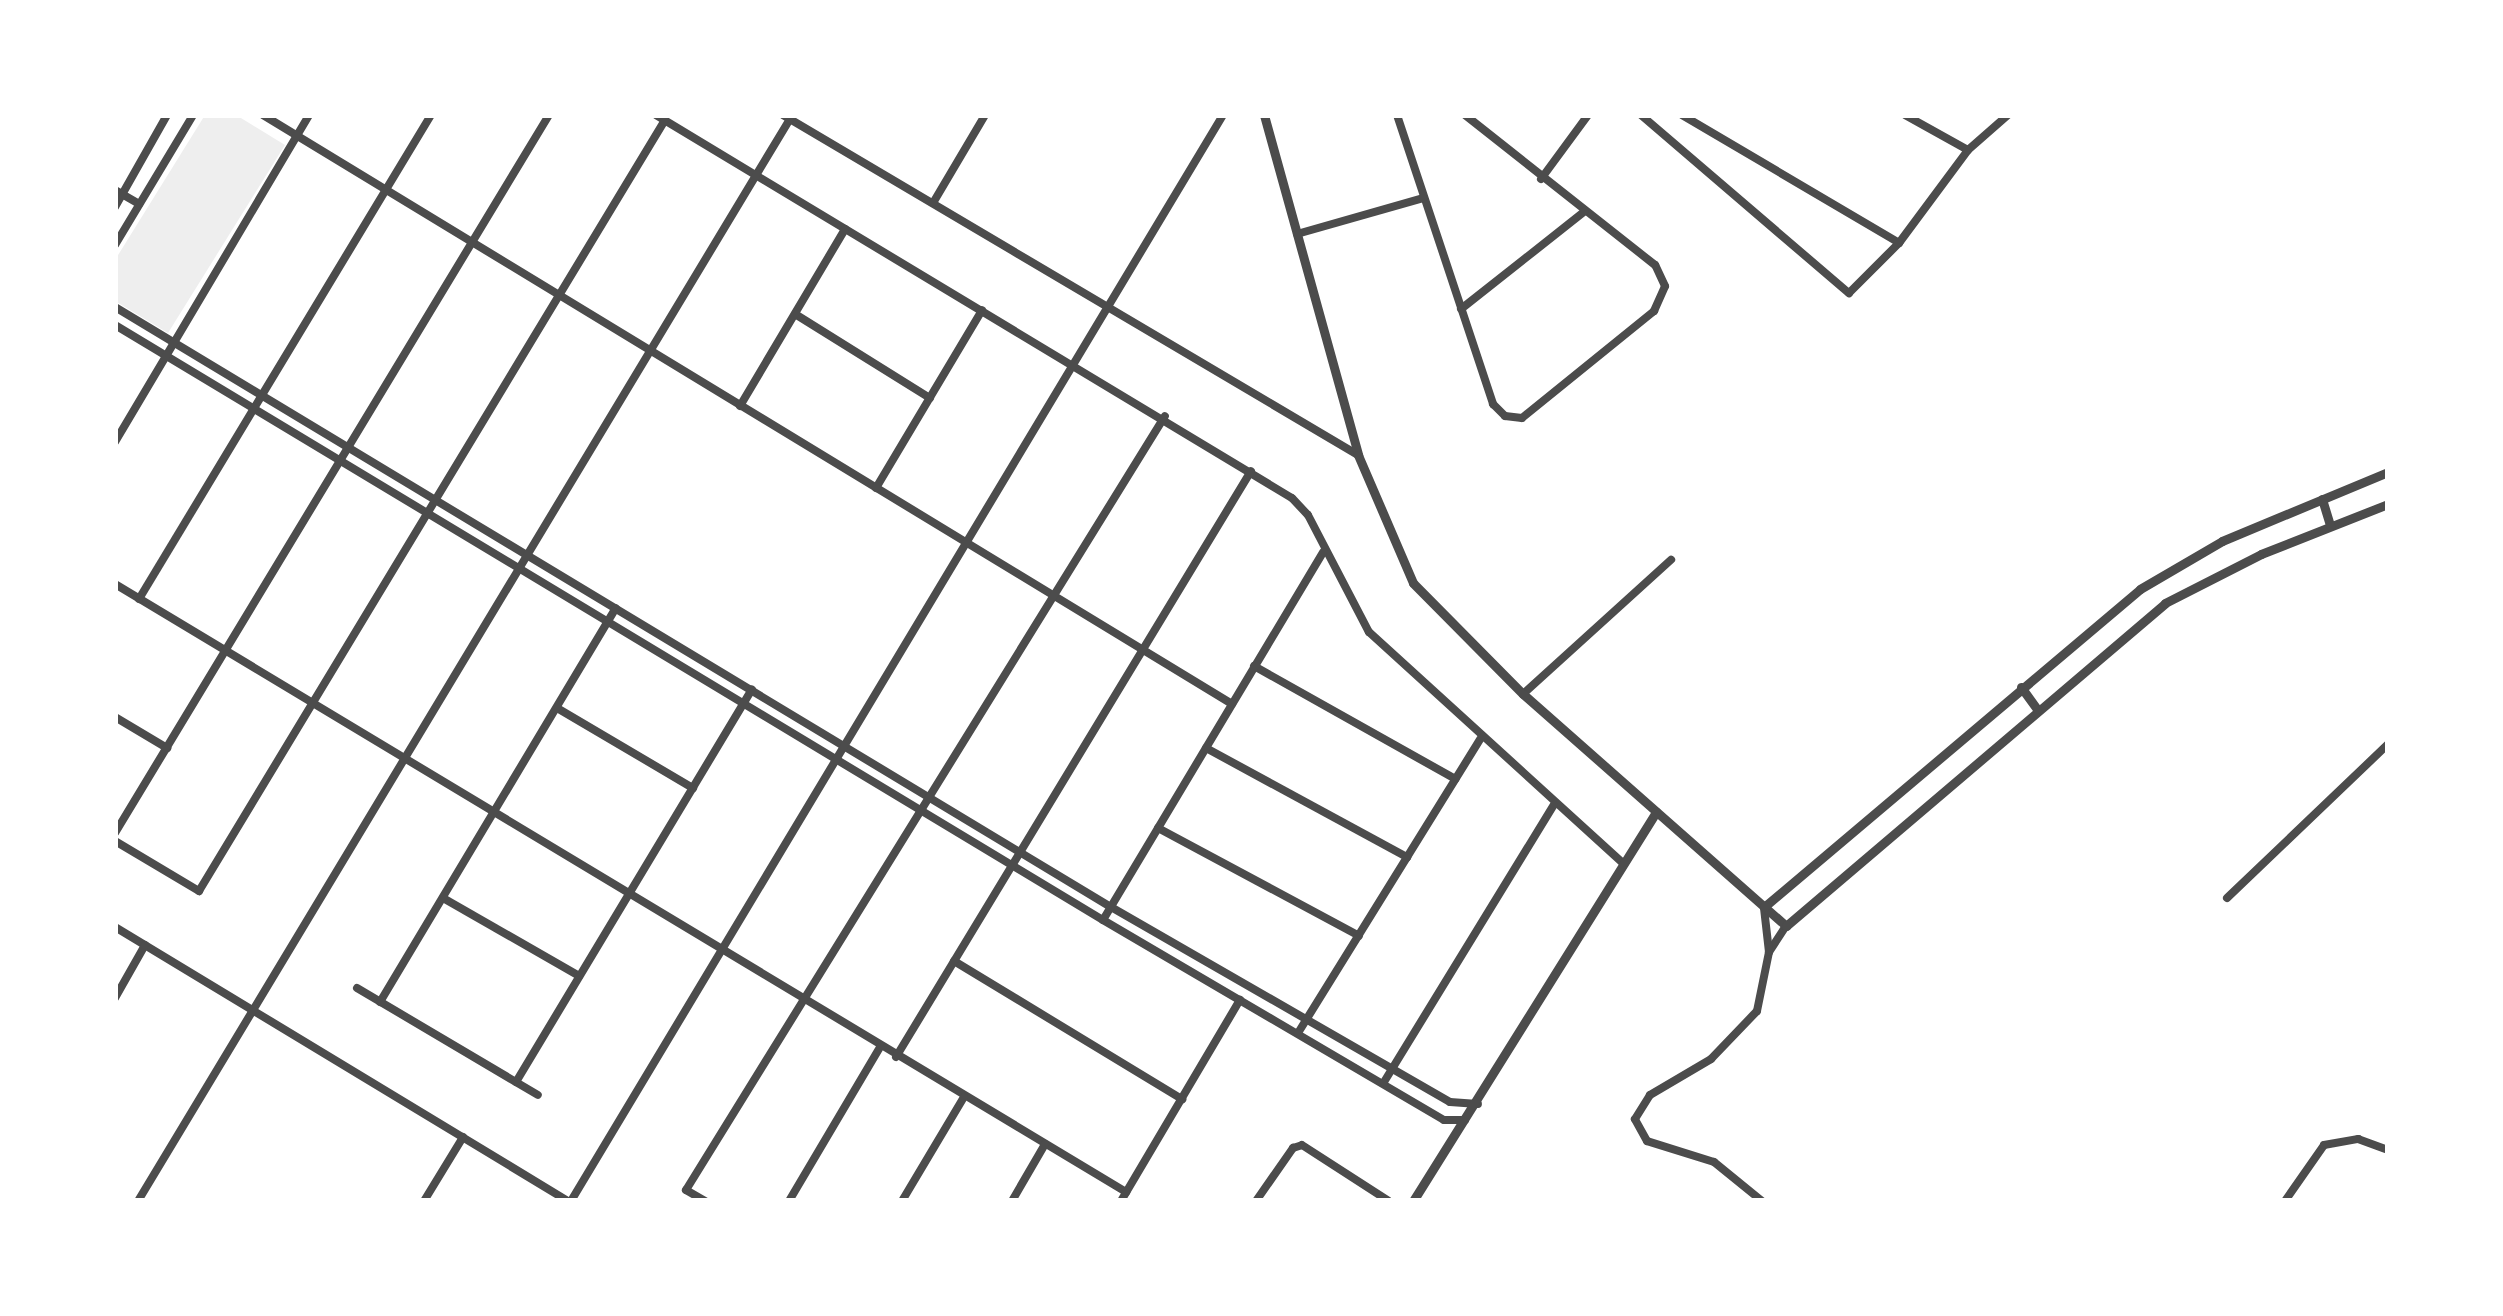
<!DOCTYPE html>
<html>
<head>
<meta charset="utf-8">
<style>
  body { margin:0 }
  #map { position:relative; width:2503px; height:1316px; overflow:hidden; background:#fff; font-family:Jost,sans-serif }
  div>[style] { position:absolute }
  .green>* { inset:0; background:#eee }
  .minor>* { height:8px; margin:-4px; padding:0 4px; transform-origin:4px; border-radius:4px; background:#4c4c4c }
  .tertiary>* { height:9px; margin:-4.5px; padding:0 4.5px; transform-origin:4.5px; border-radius:4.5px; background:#4c4c4c }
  span { translate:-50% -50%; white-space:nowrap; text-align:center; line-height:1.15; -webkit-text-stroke:8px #fff; paint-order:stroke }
  .frame { position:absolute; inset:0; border:118px solid #fff; pointer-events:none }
</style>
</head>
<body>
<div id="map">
  <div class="green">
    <div style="clip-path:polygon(205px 115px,236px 115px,285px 145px,168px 333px,115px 301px,115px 260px)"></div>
  </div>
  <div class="minor">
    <div style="left:263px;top:115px;width:1134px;rotate:31.29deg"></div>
    <div style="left:656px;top:115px;width:742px;rotate:31.06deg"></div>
    <div style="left:1292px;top:498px;width:23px;rotate:47deg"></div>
    <div style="left:1308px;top:515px;width:132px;rotate:62.5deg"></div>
    <div style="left:1369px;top:632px;width:345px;rotate:42.3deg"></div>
    <div style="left:783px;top:115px;width:668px;rotate:30.6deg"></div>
    <div style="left:1397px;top:115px;width:305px;rotate:71.6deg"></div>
    <div style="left:1493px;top:404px;width:17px;rotate:45deg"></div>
    <div style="left:1505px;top:416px;width:17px;rotate:7deg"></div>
    <div style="left:1522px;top:418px;width:170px;rotate:-39deg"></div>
    <div style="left:1654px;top:311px;width:27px;rotate:-66deg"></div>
    <div style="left:1665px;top:286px;width:23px;rotate:-115deg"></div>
    <div style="left:1655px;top:265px;width:242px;rotate:-141.7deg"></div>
    <div style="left:1641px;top:115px;width:274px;rotate:40.6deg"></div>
    <div style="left:1849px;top:293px;width:71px;rotate:-45deg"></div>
    <div style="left:1899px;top:243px;width:116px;rotate:-53.4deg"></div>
    <div style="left:1968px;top:150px;width:53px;rotate:-41.2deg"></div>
    <div style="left:1682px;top:115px;width:252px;rotate:30.5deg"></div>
    <div style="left:1905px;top:115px;width:72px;rotate:29.1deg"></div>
    <div style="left:1541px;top:179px;width:79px;rotate:-53.7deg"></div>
    <div style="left:115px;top:190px;width:28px;rotate:30deg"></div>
    <div style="left:933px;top:203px;width:102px;rotate:-59.4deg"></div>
    <div style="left:115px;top:207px;width:106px;rotate:-60.5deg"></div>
    <div style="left:1297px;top:234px;width:131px;rotate:-15.9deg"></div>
    <div style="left:115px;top:245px;width:152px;rotate:-59deg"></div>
    <div style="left:115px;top:307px;width:1163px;rotate:31.07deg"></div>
    <div style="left:1111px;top:907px;width:391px;rotate:29.9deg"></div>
    <div style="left:1450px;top:1102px;width:28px;rotate:4deg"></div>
    <div style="left:1461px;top:309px;width:157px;rotate:-38.3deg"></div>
    <div style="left:795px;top:314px;width:159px;rotate:31.9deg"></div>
    <div style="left:115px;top:325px;width:1153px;rotate:31.06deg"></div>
    <div style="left:1103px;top:920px;width:395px;rotate:30.4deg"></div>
    <div style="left:1444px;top:1120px;width:21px"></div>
    <div style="left:740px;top:406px;width:206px;rotate:-59.3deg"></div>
    <div style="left:115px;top:442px;width:380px;rotate:-59.3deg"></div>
    <div style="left:876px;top:488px;width:207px;rotate:-59.2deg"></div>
    <div style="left:115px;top:584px;width:1180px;rotate:31.02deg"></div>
    <div style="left:139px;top:599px;width:565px;rotate:-58.9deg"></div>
    <div style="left:1254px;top:666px;width:231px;rotate:29.3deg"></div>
    <div style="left:1523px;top:694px;width:200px;rotate:-42.2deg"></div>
    <div style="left:557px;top:708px;width:158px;rotate:30.5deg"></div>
    <div style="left:115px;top:717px;width:61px;rotate:30.8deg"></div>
    <div style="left:1206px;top:748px;width:229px;rotate:28.5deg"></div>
    <div style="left:1158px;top:828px;width:228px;rotate:28.2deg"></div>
    <div style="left:115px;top:833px;width:839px;rotate:-58.85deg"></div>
    <div style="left:115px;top:841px;width:98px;rotate:30.8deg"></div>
    <div style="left:199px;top:891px;width:901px;rotate:-58.85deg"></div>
    <div style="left:443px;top:898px;width:157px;rotate:29.8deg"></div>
    <div style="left:2227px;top:898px;width:223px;rotate:-43.7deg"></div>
    <div style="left:1103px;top:920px;width:429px;rotate:-59.1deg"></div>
    <div style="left:115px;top:927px;width:529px;rotate:31.17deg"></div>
    <div style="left:1769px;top:952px;width:31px;rotate:-57deg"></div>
    <div style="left:954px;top:961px;width:267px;rotate:31.2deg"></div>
    <div style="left:357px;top:988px;width:210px;rotate:30.6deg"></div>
    <div style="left:115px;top:998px;width:61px;rotate:-60.5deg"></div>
    <div style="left:380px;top:1002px;width:459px;rotate:-59.1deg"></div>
    <div style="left:1298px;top:1033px;width:346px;rotate:-58.2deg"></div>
    <div style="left:896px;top:1057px;width:685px;rotate:-58.79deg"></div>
    <div style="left:516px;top:1082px;width:458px;rotate:-59deg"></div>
    <div style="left:1384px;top:1082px;width:325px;rotate:-58.5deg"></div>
    <div style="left:138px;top:1201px;width:1263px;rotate:-58.93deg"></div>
    <div style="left:424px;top:1201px;width:75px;rotate:-58.6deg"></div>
    <div style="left:571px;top:1201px;width:1267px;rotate:-59.02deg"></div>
    <div style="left:705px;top:1201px;width:22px;rotate:-150deg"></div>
    <div style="left:686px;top:1190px;width:910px;rotate:-58.25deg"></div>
    <div style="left:789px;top:1201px;width:179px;rotate:-59.4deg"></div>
    <div style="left:902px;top:1201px;width:121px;rotate:-59.2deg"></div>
    <div style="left:1012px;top:1201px;width:66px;rotate:-59.9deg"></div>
    <div style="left:1121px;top:1201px;width:234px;rotate:-59.4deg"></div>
    <div style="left:1256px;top:1201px;width:65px;rotate:-55.1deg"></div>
    <div style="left:1293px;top:1148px;width:9px;rotate:-18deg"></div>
    <div style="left:1302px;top:1145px;width:103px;rotate:32.8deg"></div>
    <div style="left:1762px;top:1201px;width:62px;rotate:-140.9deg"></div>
    <div style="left:1714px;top:1162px;width:70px;rotate:-162.6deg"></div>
    <div style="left:1647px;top:1141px;width:25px;rotate:-119deg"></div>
    <div style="left:1635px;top:1119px;width:28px;rotate:-58deg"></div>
    <div style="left:1650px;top:1095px;width:71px;rotate:-30.5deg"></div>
    <div style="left:1711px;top:1059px;width:66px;rotate:-46.2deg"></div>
    <div style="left:1757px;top:1011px;width:60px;rotate:-78.5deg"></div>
    <div style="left:1769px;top:952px;width:44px;rotate:-96.5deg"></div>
    <div style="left:2285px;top:1201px;width:68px;rotate:-55.1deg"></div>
    <div style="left:2324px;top:1145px;width:35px;rotate:-10deg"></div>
    <div style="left:2358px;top:1139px;width:32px;rotate:20deg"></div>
  </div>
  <div class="tertiary">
    <div style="left:1264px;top:115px;width:353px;rotate:74.5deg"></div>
    <div style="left:1358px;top:455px;width:139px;rotate:66.7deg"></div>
    <div style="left:1413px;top:583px;width:156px;rotate:45.3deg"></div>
    <div style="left:1523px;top:694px;width:351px;rotate:41.4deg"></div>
    <div style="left:1786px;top:926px;width:498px;rotate:-40.4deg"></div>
    <div style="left:2165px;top:603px;width:108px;rotate:-27deg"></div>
    <div style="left:2261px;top:554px;width:136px;rotate:-21.5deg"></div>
    <div style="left:2322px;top:499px;width:28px;rotate:73deg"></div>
    <div style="left:2021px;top:687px;width:27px;rotate:54deg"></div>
    <div style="left:1764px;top:907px;width:492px;rotate:-40.2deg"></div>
    <div style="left:2140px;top:589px;width:95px;rotate:-30.3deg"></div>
    <div style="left:2222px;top:541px;width:180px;rotate:-22.6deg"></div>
    <div style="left:1413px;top:1201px;width:459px;rotate:-58deg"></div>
  </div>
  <div class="frame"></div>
</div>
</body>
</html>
